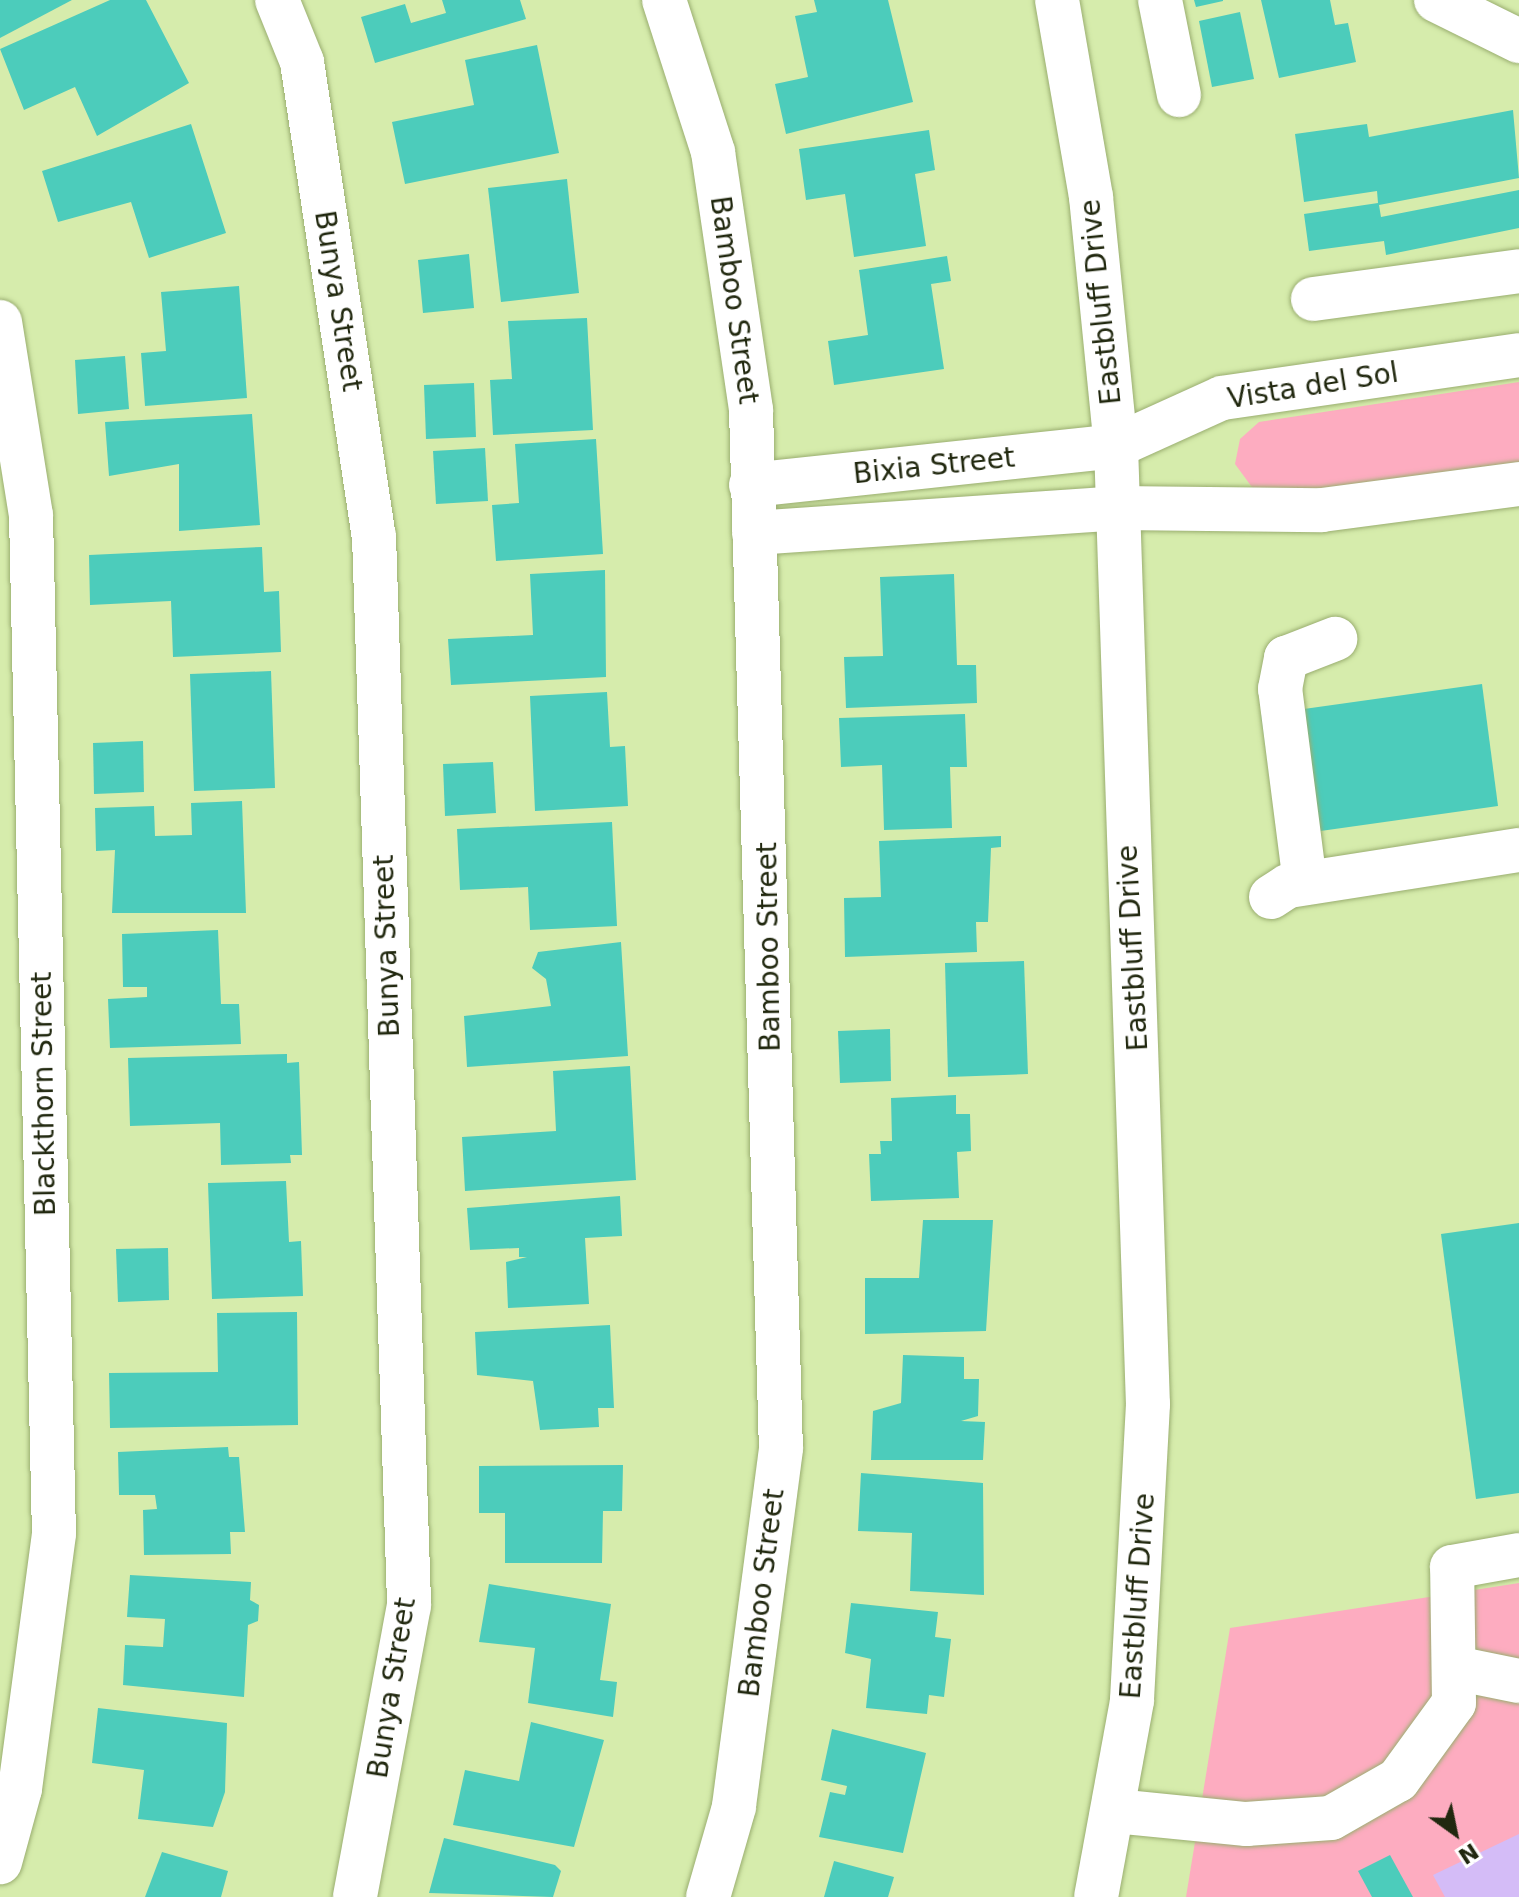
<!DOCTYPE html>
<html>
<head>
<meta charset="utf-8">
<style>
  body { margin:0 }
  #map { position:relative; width:1519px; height:1897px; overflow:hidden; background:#d6ecac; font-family:"DejaVu Sans",sans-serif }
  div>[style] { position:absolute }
  .green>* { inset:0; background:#fdacc0 }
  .water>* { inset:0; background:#d4bcf7 }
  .building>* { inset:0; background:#4cccbb }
  .roads { filter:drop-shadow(0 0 2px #9aae70) drop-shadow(0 0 2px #9aae70) }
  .minor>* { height:44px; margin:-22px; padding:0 22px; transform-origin:22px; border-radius:22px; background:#fff }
  .major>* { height:44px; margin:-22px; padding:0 22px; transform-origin:22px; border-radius:22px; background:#fff }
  span { translate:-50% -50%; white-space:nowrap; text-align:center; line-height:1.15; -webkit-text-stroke:6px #fff; paint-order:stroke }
  .street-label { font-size:28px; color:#21280f }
  .north { position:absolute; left:1415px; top:1793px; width:80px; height:80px; -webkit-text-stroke:6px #fff; paint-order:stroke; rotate:147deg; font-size:22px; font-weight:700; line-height:32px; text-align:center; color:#21280f }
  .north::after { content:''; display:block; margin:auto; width:28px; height:36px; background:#21280f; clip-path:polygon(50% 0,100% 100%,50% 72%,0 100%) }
</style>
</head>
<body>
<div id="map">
  <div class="green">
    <div style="clip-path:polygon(1519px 382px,1519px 464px,1282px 498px,1257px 494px,1235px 464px,1240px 439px,1259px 422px)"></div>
    <div style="clip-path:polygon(1519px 1583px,1519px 1897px,1186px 1897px,1230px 1628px)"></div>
  </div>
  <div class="water">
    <div style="clip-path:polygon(1519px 1834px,1519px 1897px,1445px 1897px,1433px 1875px)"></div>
  </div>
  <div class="building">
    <div style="clip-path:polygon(0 0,72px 0,0 38px)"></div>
    <div style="clip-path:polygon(110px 0,146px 0,189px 83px,97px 136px,75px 87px,24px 110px,0 49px)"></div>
    <div style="clip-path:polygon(442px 0,520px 0,526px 19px,375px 63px,361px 17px,405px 4px,411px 23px,446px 13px)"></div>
    <div style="clip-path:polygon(814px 0,888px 0,913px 102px,786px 134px,775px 84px,808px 77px,795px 16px,817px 12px)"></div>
    <div style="clip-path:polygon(1194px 0,1223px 0,1223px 1px,1196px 7px)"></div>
    <div style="clip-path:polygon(1261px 0,1330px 0,1335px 25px,1348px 23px,1356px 62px,1279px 78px)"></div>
    <div style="clip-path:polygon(1240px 12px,1254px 79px,1212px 87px,1199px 21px)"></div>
    <div style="clip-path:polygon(537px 45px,559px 153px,405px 184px,392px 122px,474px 105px,465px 60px)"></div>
    <div style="clip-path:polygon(1513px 110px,1519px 178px,1379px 205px,1381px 217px,1519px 190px,1519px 228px,1386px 255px,1384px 241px,1309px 251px,1304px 214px,1378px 203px,1377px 191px,1304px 202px,1295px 134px,1367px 124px,1369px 137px)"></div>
    <div style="clip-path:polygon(191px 124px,226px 233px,149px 258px,131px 202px,58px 222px,42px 171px)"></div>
    <div style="clip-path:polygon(929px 130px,935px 170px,915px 174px,926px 246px,854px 257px,845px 194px,806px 200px,799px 149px)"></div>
    <div style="clip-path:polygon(567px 179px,579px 293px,501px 302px,488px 188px)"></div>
    <div style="clip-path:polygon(469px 254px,474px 308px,423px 313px,418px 260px)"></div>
    <div style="clip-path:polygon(947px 256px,951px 281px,931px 284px,944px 369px,834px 385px,828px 341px,868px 335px,859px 270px)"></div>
    <div style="clip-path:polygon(239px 286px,247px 398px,145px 406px,141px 353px,166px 351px,161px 292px)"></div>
    <div style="clip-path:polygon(587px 318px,593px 430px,493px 435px,490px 380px,512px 379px,508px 321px)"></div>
    <div style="clip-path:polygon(125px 356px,129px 409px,78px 414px,75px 360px)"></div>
    <div style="clip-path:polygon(474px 383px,476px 437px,426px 439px,424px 385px)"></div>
    <div style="clip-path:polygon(252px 414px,260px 525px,179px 531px,179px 464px,109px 476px,105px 422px)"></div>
    <div style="clip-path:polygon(596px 439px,603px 554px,496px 561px,492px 505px,519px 503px,515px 444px)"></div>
    <div style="clip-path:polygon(485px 448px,488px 501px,436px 504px,433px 451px)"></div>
    <div style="clip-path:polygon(262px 547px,264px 592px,279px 591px,281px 652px,173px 657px,171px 601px,90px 605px,89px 555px)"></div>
    <div style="clip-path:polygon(605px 570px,606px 677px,451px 685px,448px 639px,533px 635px,530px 574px)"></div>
    <div style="clip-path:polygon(954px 574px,957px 665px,976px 665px,977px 703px,846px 708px,844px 657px,883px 656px,880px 577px)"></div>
    <div style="clip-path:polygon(271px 671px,275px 788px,194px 791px,190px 674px)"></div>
    <div style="clip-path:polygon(1482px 684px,1498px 806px,1278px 837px,1261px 715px)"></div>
    <div style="clip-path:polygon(607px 692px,610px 747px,625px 746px,628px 806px,535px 811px,530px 696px)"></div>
    <div style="clip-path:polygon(965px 714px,967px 767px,950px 767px,952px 828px,884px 830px,882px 765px,841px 767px,839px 718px)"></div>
    <div style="clip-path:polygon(143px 741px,144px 792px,94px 794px,93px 743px)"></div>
    <div style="clip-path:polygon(493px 762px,496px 813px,445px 816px,443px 764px)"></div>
    <div style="clip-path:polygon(242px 801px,246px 913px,112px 913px,115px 850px,96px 851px,95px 808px,154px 806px,155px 836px,192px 835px,191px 803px)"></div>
    <div style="clip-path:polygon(612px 822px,617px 926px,530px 930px,528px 887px,460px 890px,457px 829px)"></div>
    <div style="clip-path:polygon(1001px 836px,1001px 847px,991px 848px,988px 922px,976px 922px,977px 952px,845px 957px,844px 898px,881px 897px,879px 841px)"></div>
    <div style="clip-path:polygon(218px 930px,221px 1004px,239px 1004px,241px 1044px,110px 1048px,108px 999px,147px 997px,147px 987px,123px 987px,122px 934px)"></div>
    <div style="clip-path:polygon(621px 942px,628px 1056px,467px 1067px,464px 1016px,551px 1006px,546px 979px,532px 968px,538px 952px)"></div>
    <div style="clip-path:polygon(1024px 961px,1028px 1074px,948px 1077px,945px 963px)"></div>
    <div style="clip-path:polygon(890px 1029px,891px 1081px,840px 1083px,838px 1031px)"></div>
    <div style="clip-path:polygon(287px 1054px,287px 1063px,299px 1062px,302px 1155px,290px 1155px,291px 1163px,221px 1165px,220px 1123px,130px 1126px,128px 1058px)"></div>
    <div style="clip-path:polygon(630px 1066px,636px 1180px,465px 1191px,462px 1137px,556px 1131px,553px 1071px)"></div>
    <div style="clip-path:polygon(956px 1095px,956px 1114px,970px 1114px,971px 1151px,957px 1152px,959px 1198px,871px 1201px,869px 1154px,881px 1154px,880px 1141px,892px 1141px,891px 1098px)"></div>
    <div style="clip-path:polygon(286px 1181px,289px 1242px,301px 1241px,303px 1296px,212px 1299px,208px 1183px)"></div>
    <div style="clip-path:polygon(620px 1196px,622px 1236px,585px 1238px,589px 1304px,508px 1308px,506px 1262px,527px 1257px,519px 1257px,519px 1248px,470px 1250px,467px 1208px)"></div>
    <div style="clip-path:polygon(923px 1220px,993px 1220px,986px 1331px,865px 1334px,865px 1278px,919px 1278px)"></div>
    <div style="clip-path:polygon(1519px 1223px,1519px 1493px,1476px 1499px,1441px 1234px)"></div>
    <div style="clip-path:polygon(168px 1248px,169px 1300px,118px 1302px,116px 1249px)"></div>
    <div style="clip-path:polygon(297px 1312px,298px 1425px,110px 1428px,109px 1373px,218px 1372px,217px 1313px)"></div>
    <div style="clip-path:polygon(610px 1325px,614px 1408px,598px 1408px,599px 1427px,540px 1430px,533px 1381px,477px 1375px,475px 1332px)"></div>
    <div style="clip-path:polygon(903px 1355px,964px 1357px,964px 1379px,979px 1379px,978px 1416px,961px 1421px,985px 1422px,983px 1460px,871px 1460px,873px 1411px,901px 1403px)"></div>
    <div style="clip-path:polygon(228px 1447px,229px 1457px,239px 1457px,245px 1532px,230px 1532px,231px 1554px,144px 1555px,143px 1510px,157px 1509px,155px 1495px,119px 1495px,118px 1452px)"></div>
    <div style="clip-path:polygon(623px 1465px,622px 1511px,603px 1511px,602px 1563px,505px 1563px,505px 1513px,479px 1513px,479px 1466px)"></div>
    <div style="clip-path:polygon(861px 1473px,983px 1483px,984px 1595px,910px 1591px,912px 1533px,858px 1531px)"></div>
    <div style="clip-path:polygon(130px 1575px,251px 1582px,250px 1600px,259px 1605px,258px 1621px,248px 1625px,244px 1697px,123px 1685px,125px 1645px,163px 1647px,165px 1619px,127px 1617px)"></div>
    <div style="clip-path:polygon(489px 1584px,611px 1604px,600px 1680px,617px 1682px,613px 1717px,528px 1703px,535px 1648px,479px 1642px)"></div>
    <div style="clip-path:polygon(851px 1603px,938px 1612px,935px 1637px,951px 1639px,944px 1697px,929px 1695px,927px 1714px,866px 1708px,871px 1659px,845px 1653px)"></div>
    <div style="clip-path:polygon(98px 1708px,227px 1723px,225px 1792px,213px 1827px,138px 1819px,144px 1770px,92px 1763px)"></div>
    <div style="clip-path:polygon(531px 1722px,604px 1740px,574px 1847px,453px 1825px,465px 1770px,519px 1781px)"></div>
    <div style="clip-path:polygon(832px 1729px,926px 1753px,903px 1853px,819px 1837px,830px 1792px,845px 1795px,847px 1786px,821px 1780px)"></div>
    <div style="clip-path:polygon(444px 1838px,555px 1865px,561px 1871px,553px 1897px,429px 1893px)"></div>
    <div style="clip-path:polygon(162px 1852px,228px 1871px,221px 1897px,145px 1897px)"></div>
    <div style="clip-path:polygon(1390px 1855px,1413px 1897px,1372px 1897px,1358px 1871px)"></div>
    <div style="clip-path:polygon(834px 1861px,894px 1877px,888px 1897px,824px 1897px)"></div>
  </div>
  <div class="roads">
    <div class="minor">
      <div style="left:277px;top:0;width:67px;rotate:68deg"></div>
      <div style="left:302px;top:62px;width:479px;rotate:81.4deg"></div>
      <div style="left:374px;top:536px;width:1070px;rotate:88.12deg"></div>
      <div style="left:409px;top:1605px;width:297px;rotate:100.5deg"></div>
      <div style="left:664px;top:0;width:160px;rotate:72.1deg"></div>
      <div style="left:713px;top:152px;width:261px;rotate:81.6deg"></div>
      <div style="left:751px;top:410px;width:1039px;rotate:88.35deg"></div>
      <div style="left:781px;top:1449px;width:361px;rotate:97.5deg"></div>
      <div style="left:734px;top:1807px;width:94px;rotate:106.1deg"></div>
      <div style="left:1160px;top:0;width:97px;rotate:78.7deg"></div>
      <div style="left:1436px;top:0;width:93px;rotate:26.3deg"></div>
      <div style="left:1313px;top:299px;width:208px;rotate:-7.7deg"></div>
      <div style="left:0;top:322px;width:195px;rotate:80.9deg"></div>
      <div style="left:31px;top:515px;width:1019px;rotate:88.71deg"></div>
      <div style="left:54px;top:1534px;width:257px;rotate:97.6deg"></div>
      <div style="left:20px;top:1789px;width:76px;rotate:105.3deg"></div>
      <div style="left:751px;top:485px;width:367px;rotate:-6.1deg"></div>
      <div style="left:1116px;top:446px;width:116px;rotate:-24.4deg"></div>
      <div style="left:1222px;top:398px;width:300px;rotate:-8.2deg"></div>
      <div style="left:754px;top:533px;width:364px;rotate:-3.9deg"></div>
      <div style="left:1117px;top:508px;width:205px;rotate:0.6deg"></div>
      <div style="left:1322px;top:510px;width:199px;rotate:-7.5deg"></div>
      <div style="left:1305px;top:883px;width:196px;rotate:-97.3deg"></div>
      <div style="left:1280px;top:689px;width:32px;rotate:-79deg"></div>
      <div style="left:1286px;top:658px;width:53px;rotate:-21.2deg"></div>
      <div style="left:1271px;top:897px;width:20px;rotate:-33deg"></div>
      <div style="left:1288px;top:886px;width:234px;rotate:-8.9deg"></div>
      <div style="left:1455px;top:1668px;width:65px;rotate:11.5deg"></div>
      <div style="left:1115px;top:1811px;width:132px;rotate:5.7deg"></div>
      <div style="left:1246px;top:1824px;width:85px;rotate:-4deg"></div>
      <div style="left:1331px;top:1818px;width:77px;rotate:-29.6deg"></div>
      <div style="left:1398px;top:1780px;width:95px;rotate:-54deg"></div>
      <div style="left:1454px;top:1703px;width:136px;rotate:-90.8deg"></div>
      <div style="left:1452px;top:1567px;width:68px;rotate:-10.2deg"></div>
    </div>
    <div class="major">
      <div style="left:1057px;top:0;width:200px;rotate:80.2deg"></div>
      <div style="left:1091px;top:197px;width:250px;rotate:84.3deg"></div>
      <div style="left:1116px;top:446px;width:959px;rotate:88.09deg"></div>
      <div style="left:1148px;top:1404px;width:297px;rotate:93.1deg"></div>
      <div style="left:1132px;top:1701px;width:199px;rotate:100.4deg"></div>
    </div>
  </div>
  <div class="street-label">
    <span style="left:734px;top:300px;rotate:82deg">Bamboo Street</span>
    <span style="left:338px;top:301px;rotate:81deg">Bunya Street</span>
    <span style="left:1101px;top:302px;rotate:-96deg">Eastbluff Drive</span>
    <span style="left:1313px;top:386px;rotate:-9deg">Vista del Sol</span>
    <span style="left:934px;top:466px;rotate:-6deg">Bixia Street</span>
    <span style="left:387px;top:946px;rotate:-92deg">Bunya Street</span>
    <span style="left:769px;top:947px;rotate:-91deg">Bamboo Street</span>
    <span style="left:1133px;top:948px;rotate:-93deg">Eastbluff Drive</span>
    <span style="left:44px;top:1094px;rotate:-91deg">Blackthorn Street</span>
    <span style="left:762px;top:1593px;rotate:-83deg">Bamboo Street</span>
    <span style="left:1138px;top:1596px;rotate:-86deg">Eastbluff Drive</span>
    <span style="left:392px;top:1688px;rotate:-81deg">Bunya Street</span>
  </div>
  <div class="north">N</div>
</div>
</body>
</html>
